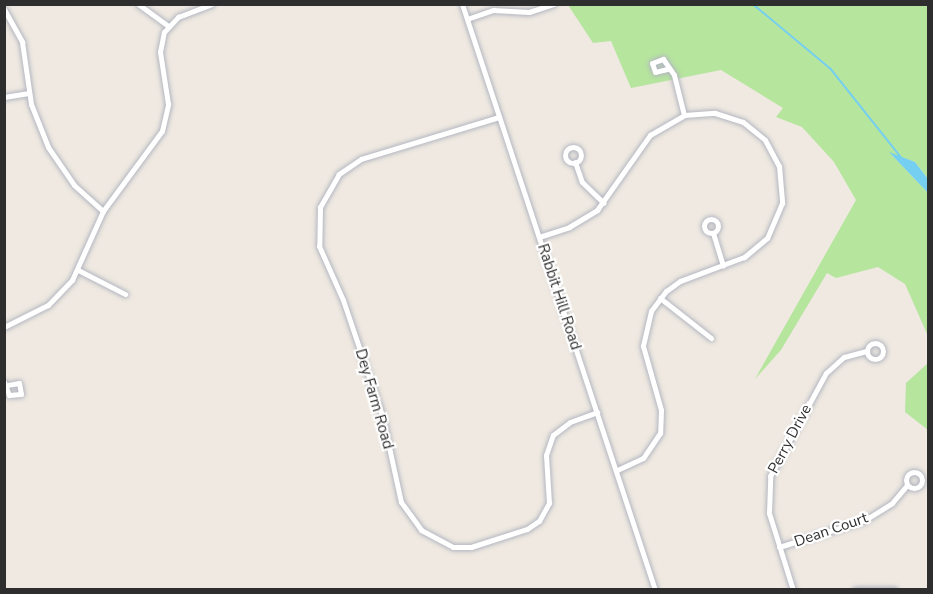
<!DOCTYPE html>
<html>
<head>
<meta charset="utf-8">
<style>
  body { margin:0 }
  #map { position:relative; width:933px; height:594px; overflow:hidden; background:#efe9e1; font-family:"Nunito Sans",sans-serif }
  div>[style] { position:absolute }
  .green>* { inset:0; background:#b6e59e }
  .water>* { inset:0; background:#75cff0 }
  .stream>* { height:1.5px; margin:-0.75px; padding:0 0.75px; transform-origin:0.75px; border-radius:0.75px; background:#75cff0 }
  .roads { filter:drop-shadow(0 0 2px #b4b7c1) drop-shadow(0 0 2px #b4b7c1) }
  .minor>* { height:5px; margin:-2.5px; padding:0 2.5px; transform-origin:2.5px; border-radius:2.5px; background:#fff }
  .minor>.ring { margin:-2.5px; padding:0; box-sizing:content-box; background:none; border:5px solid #fff; border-radius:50% }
  span { translate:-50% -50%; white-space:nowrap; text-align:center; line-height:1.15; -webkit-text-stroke:4.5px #fff; paint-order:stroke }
  .street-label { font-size:15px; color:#2e2e2e }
  .frame { position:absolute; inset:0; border:6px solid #2e2e2e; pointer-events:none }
</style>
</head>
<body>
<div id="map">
  <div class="green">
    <div style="clip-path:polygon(568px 5px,928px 5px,928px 179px,915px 162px,891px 154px,928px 193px,928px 336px,905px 284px,878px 267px,836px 278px,827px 273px,781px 350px,755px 379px,856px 200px,834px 162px,802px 127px,776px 117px,783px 108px,721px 70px,631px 88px,611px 41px,593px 43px)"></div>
    <div style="clip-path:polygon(928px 363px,928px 430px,905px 412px,906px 383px)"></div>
  </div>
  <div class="water">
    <div style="clip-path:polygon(889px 152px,915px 162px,928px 179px,928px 193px)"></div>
  </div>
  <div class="stream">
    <div style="left:753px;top:4px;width:102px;rotate:39.8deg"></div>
    <div style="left:831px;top:69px;width:112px;rotate:51.5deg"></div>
  </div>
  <div class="roads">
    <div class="minor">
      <div style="left:138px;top:4px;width:37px;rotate:36deg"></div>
      <div style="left:462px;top:4px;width:617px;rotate:71.77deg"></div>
      <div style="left:4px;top:9px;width:38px;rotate:61deg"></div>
      <div style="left:22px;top:42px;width:63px;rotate:81.7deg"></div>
      <div style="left:31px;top:104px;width:46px;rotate:68.4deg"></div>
      <div style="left:48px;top:147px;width:46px;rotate:55.6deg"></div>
      <div style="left:74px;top:185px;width:39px;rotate:42deg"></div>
      <div style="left:467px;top:19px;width:28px;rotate:-19deg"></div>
      <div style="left:493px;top:10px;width:36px;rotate:3deg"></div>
      <div style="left:529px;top:12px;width:26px;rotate:-18deg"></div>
      <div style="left:667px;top:69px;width:12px;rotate:166deg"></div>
      <div style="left:655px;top:72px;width:9px;rotate:-108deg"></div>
      <div style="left:652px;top:63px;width:12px;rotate:-20deg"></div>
      <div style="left:663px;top:59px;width:19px;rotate:55deg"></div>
      <div style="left:674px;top:75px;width:41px;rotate:76deg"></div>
      <div style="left:4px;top:97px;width:25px;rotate:-9deg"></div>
      <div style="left:499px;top:117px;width:144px;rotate:163.1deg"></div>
      <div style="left:361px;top:159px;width:27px;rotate:146deg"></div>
      <div style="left:339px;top:174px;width:38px;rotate:120deg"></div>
      <div style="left:320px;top:207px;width:39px;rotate:91deg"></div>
      <div style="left:319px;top:246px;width:59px;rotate:66deg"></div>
      <div style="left:343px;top:300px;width:121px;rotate:71.3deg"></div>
      <div style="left:382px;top:415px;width:89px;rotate:77.7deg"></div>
      <div style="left:401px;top:502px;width:34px;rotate:54deg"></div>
      <div style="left:421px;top:530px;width:36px;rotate:28deg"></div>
      <div style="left:453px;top:547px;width:18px"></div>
      <div style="left:471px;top:547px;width:59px;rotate:-17.8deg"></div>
      <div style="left:527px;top:529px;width:14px;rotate:-34deg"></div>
      <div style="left:539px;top:521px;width:21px;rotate:-61deg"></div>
      <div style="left:549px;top:503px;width:48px;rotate:-93.6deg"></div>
      <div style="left:546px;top:455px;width:21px;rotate:-71deg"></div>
      <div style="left:553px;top:435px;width:21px;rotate:-37deg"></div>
      <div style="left:570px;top:422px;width:29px;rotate:-20deg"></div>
      <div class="ring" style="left:565px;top:147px;width:11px;height:11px"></div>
      <div style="left:575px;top:162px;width:21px;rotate:71deg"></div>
      <div style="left:582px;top:182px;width:30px;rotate:44deg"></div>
      <div class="ring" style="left:704px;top:219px;width:9px;height:9px"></div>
      <div style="left:713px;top:233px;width:34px;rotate:73deg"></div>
      <div style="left:539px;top:237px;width:32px;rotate:-18deg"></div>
      <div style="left:569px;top:227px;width:33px;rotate:-31deg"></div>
      <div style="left:597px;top:210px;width:92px;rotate:-54.8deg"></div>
      <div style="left:650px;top:135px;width:39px;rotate:-30deg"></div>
      <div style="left:684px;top:115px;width:31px;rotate:-4deg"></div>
      <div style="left:715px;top:113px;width:29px;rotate:18deg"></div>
      <div style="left:743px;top:122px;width:28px;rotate:39deg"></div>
      <div style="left:765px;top:140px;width:30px;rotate:62deg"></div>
      <div style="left:779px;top:166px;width:37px;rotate:85deg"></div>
      <div style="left:782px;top:203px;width:38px;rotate:113deg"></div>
      <div style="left:767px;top:238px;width:30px;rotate:140deg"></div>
      <div style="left:744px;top:257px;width:68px;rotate:159.4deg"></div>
      <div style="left:680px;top:281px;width:17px;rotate:144deg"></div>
      <div style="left:666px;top:291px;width:25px;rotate:127deg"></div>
      <div style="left:651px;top:311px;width:36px;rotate:103deg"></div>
      <div style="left:643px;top:346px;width:66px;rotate:74.3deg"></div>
      <div style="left:661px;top:410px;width:23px;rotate:92deg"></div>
      <div style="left:660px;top:433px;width:30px;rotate:124deg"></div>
      <div style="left:643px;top:458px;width:29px;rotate:155deg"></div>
      <div style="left:78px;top:270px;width:53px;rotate:27.1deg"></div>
      <div style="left:660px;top:298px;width:65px;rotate:38.1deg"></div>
      <div style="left:4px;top:327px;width:49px;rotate:-26.6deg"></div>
      <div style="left:48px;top:305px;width:35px;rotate:-46deg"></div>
      <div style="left:72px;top:280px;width:76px;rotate:-65.8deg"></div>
      <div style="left:103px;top:211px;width:99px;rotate:-53.6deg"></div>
      <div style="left:162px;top:131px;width:28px;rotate:-77deg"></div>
      <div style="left:168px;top:104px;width:53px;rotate:-98.7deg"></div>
      <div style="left:160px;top:52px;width:20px;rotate:-79deg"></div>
      <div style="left:164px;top:32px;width:21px;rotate:-47deg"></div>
      <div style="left:178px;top:17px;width:36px;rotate:-21deg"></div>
      <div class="ring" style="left:867px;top:343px;width:11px;height:11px"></div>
      <div style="left:4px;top:382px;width:14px;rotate:69deg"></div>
      <div style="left:9px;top:395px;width:12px;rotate:-5deg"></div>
      <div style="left:21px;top:394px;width:11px;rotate:-100deg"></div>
      <div style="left:19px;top:383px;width:11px;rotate:170deg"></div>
      <div class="ring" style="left:906px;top:472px;width:11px;height:11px"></div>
      <div style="left:779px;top:547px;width:90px;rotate:-17.4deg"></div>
      <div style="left:865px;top:520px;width:32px;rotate:-32deg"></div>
      <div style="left:892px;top:503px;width:23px;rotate:-50deg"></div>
      <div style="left:793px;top:590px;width:81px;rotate:-107.3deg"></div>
      <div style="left:769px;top:513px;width:37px;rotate:-88deg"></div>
      <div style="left:770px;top:476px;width:117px;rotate:-61.5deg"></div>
      <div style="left:826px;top:373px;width:24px;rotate:-42deg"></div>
      <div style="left:844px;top:357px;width:24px;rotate:-15deg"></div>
      <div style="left:855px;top:590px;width:40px"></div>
    </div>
  </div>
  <div class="street-label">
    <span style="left:559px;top:297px;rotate:72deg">Rabbit Hill Road</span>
    <span style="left:374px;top:399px;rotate:74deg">Dey Farm Road</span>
    <span style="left:790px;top:439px;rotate:-62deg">Perry Drive</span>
    <span style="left:831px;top:530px;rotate:-19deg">Dean Court</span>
  </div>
  <div class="frame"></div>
</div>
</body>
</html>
